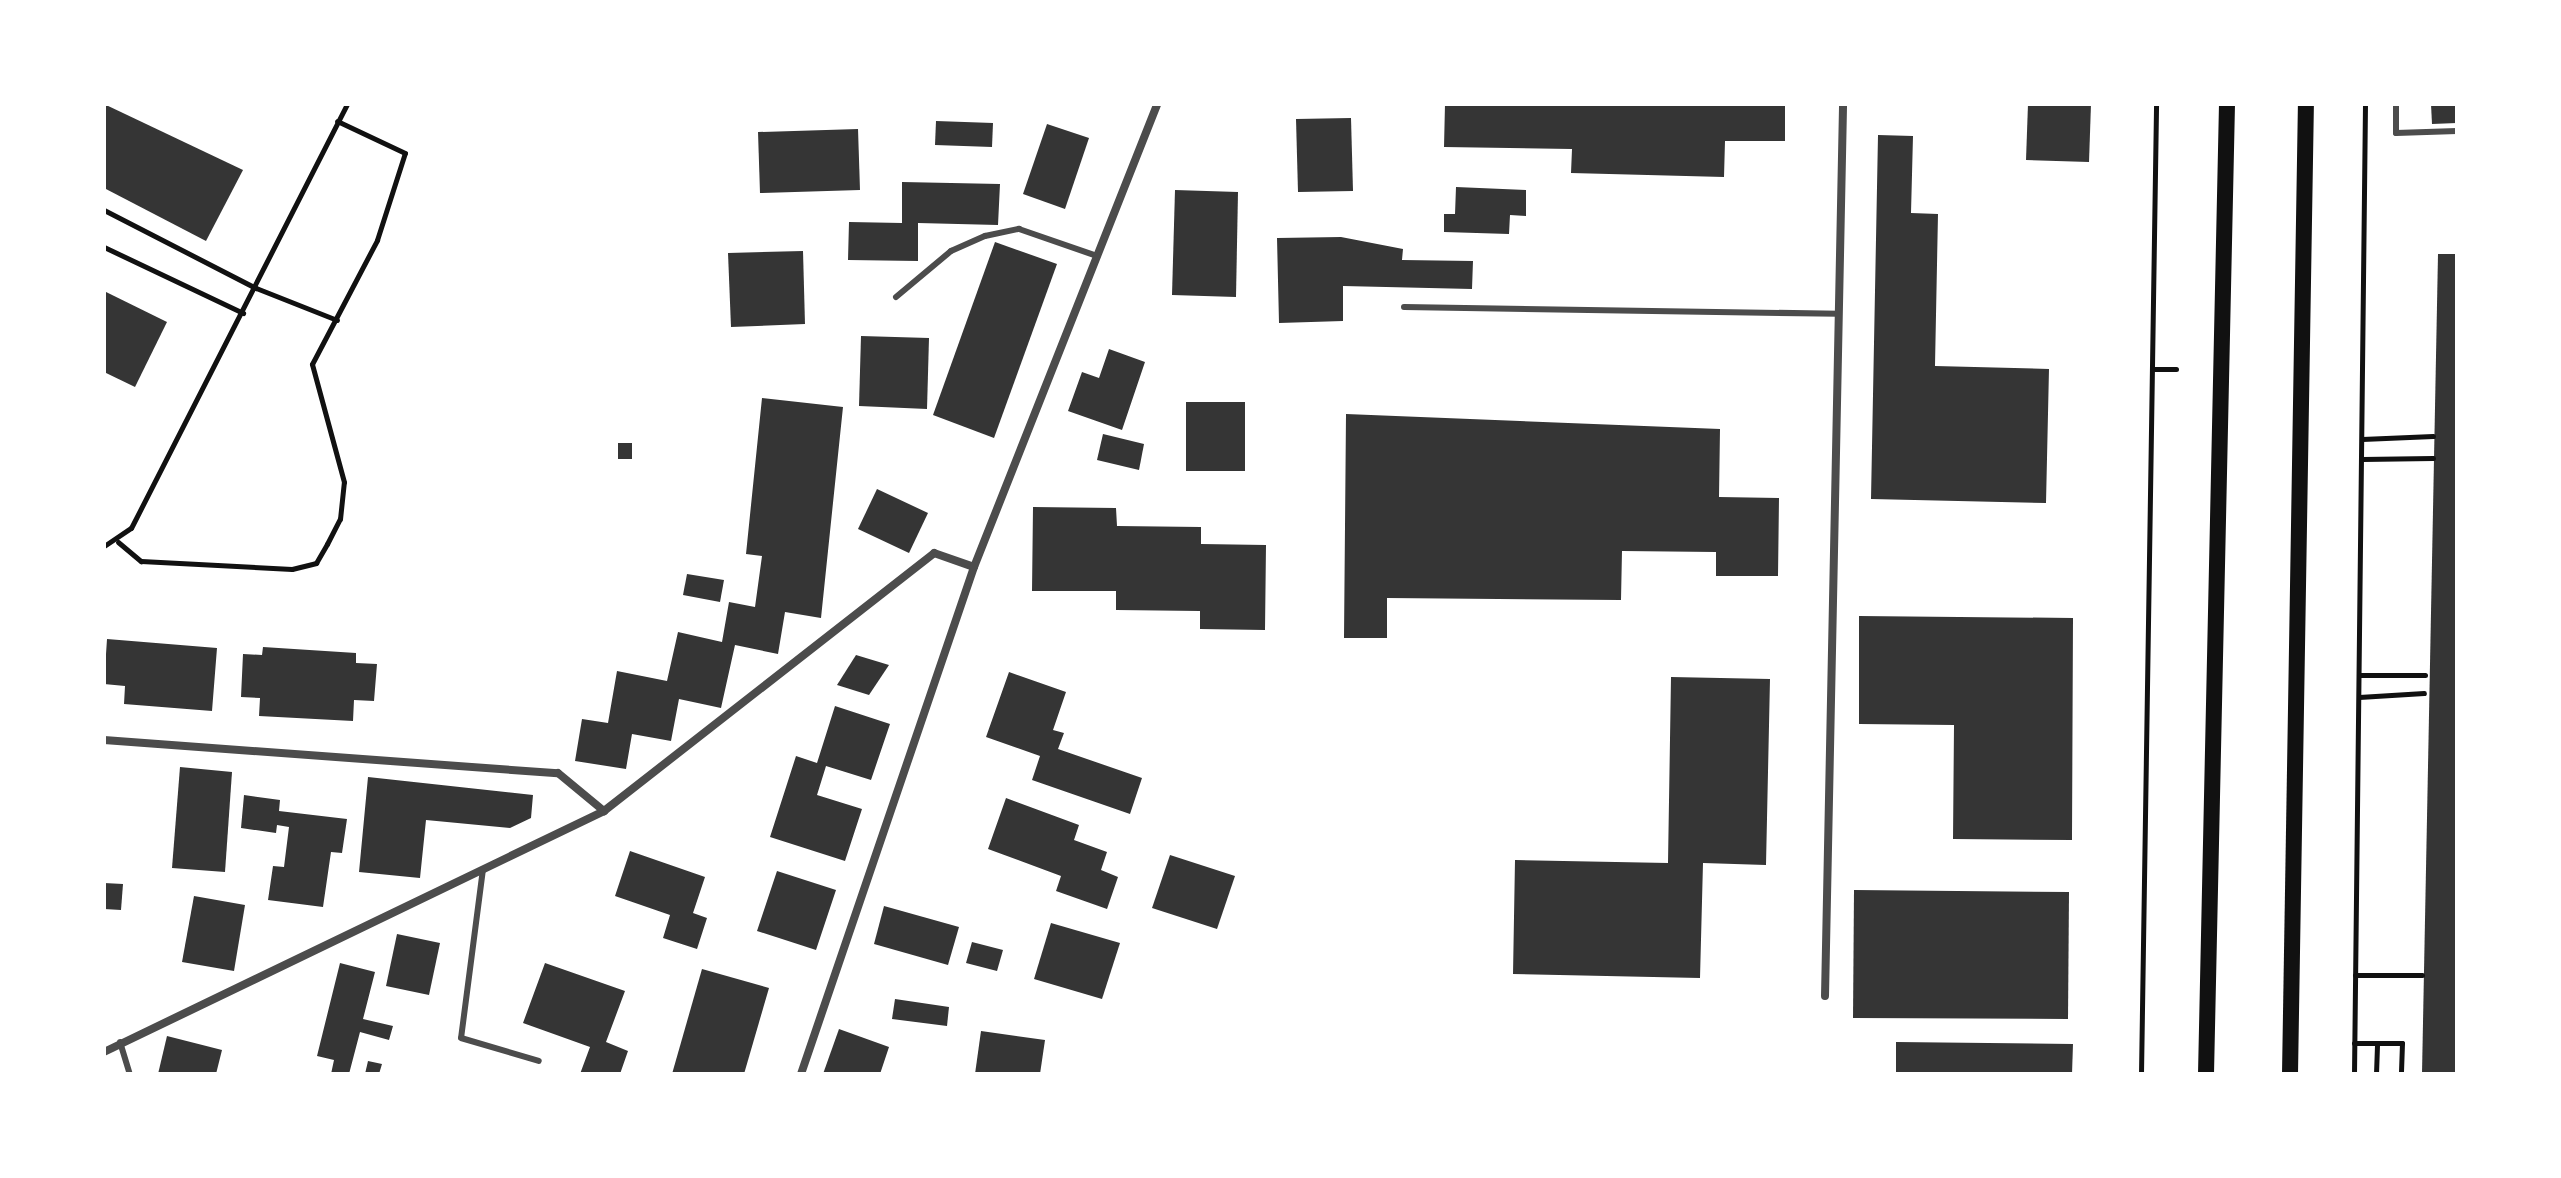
<!DOCTYPE html>
<html>
<head>
<meta charset="utf-8">
<style>
  body { margin:0 }
  #map { position:relative; width:2561px; height:1178px; overflow:hidden; background:#fff; font-family:Bitter,serif }
  div>[style] { position:absolute }
  .building>* { inset:0; background:#353535 }
  .path>* { height:5px; margin:-2.5px; padding:0 2.5px; transform-origin:2.5px; border-radius:2.5px; background:#111 }
  .service>* { height:6px; margin:-3px; padding:0 3px; transform-origin:3px; border-radius:3px; background:#4c4c4c }
  .minor>* { height:8px; margin:-4px; padding:0 4px; transform-origin:4px; border-radius:4px; background:#4c4c4c }
  .secondary>* { height:16px; margin:-8px; padding:0 8px; transform-origin:8px; border-radius:8px; background:#111 }
  span { translate:-50% -50%; white-space:nowrap; text-align:center; line-height:1.15; -webkit-text-stroke:7px #fff; paint-order:stroke }
  .frame { position:absolute; inset:0; border:106px solid #fff; pointer-events:none }
</style>
</head>
<body>
<div id="map">
  <div class="building">
    <div style="clip-path:polygon(104px 104px,243px 170px,206px 241px,104px 188px)"></div>
    <div style="clip-path:polygon(1445px 104px,1785px 104px,1785px 141px,1725px 141px,1724px 177px,1571px 173px,1572px 149px,1444px 147px)"></div>
    <div style="clip-path:polygon(2028px 104px,2091px 104px,2089px 162px,2026px 160px)"></div>
    <div style="clip-path:polygon(2431px 104px,2457px 104px,2457px 123px,2432px 124px)"></div>
    <div style="clip-path:polygon(1351px 118px,1353px 191px,1298px 192px,1296px 119px)"></div>
    <div style="clip-path:polygon(936px 121px,993px 123px,992px 147px,935px 145px)"></div>
    <div style="clip-path:polygon(1047px 124px,1089px 138px,1065px 209px,1023px 194px)"></div>
    <div style="clip-path:polygon(858px 129px,860px 190px,760px 193px,758px 132px)"></div>
    <div style="clip-path:polygon(1878px 135px,1913px 136px,1911px 213px,1938px 214px,1935px 366px,2049px 369px,2046px 503px,1871px 499px)"></div>
    <div style="clip-path:polygon(902px 182px,1000px 184px,998px 225px,918px 223px,918px 261px,848px 260px,849px 222px,902px 223px)"></div>
    <div style="clip-path:polygon(1456px 187px,1526px 190px,1526px 216px,1510px 215px,1509px 234px,1444px 232px,1444px 214px,1455px 214px)"></div>
    <div style="clip-path:polygon(1175px 190px,1238px 192px,1236px 297px,1172px 295px)"></div>
    <div style="clip-path:polygon(1341px 237px,1403px 249px,1402px 260px,1473px 261px,1472px 289px,1343px 286px,1343px 321px,1279px 323px,1277px 238px)"></div>
    <div style="clip-path:polygon(995px 242px,1057px 264px,994px 438px,933px 415px)"></div>
    <div style="clip-path:polygon(803px 251px,805px 324px,731px 327px,728px 253px)"></div>
    <div style="clip-path:polygon(2438px 254px,2457px 254px,2457px 1074px,2422px 1074px)"></div>
    <div style="clip-path:polygon(104px 291px,167px 322px,135px 387px,104px 372px)"></div>
    <div style="clip-path:polygon(861px 336px,929px 338px,927px 409px,859px 406px)"></div>
    <div style="clip-path:polygon(1109px 349px,1145px 362px,1122px 430px,1068px 411px,1082px 372px,1099px 378px)"></div>
    <div style="clip-path:polygon(762px 398px,843px 407px,821px 618px,785px 612px,778px 654px,735px 645px,721px 708px,679px 699px,671px 741px,632px 734px,626px 769px,575px 761px,582px 719px,608px 723px,617px 671px,667px 681px,678px 632px,722px 642px,729px 602px,755px 607px,762px 556px,746px 554px)"></div>
    <div style="clip-path:polygon(1186px 402px,1245px 402px,1245px 471px,1186px 471px)"></div>
    <div style="clip-path:polygon(1346px 414px,1720px 429px,1719px 497px,1779px 498px,1778px 576px,1716px 576px,1716px 552px,1622px 551px,1621px 600px,1387px 598px,1387px 638px,1344px 638px)"></div>
    <div style="clip-path:polygon(1103px 434px,1144px 444px,1139px 470px,1097px 460px)"></div>
    <div style="clip-path:polygon(618px 443px,632px 443px,632px 459px,618px 459px)"></div>
    <div style="clip-path:polygon(877px 489px,928px 513px,909px 553px,858px 529px)"></div>
    <div style="clip-path:polygon(1033px 507px,1116px 508px,1117px 526px,1201px 527px,1201px 544px,1266px 545px,1265px 630px,1200px 629px,1200px 611px,1116px 610px,1116px 591px,1032px 591px)"></div>
    <div style="clip-path:polygon(687px 574px,724px 580px,720px 602px,683px 595px)"></div>
    <div style="clip-path:polygon(1859px 616px,2073px 618px,2072px 840px,1953px 839px,1954px 725px,1859px 724px)"></div>
    <div style="clip-path:polygon(107px 639px,217px 648px,212px 711px,124px 704px,125px 686px,104px 684px)"></div>
    <div style="clip-path:polygon(263px 647px,356px 653px,356px 663px,377px 664px,374px 701px,354px 700px,353px 721px,259px 716px,260px 698px,241px 697px,243px 654px,262px 655px)"></div>
    <div style="clip-path:polygon(856px 655px,889px 665px,869px 695px,837px 685px)"></div>
    <div style="clip-path:polygon(1009px 672px,1066px 692px,1053px 730px,1064px 733px,1058px 749px,1142px 778px,1130px 814px,1032px 780px,1040px 756px,986px 737px)"></div>
    <div style="clip-path:polygon(1671px 677px,1770px 679px,1766px 865px,1703px 863px,1700px 978px,1513px 974px,1515px 860px,1668px 863px)"></div>
    <div style="clip-path:polygon(835px 706px,890px 724px,871px 780px,826px 766px,817px 795px,862px 809px,845px 861px,770px 837px,796px 756px,817px 763px)"></div>
    <div style="clip-path:polygon(180px 767px,232px 772px,225px 872px,172px 868px)"></div>
    <div style="clip-path:polygon(368px 777px,533px 795px,531px 818px,510px 828px,426px 820px,420px 878px,359px 872px)"></div>
    <div style="clip-path:polygon(244px 795px,280px 800px,279px 811px,347px 819px,342px 853px,331px 852px,323px 907px,268px 900px,273px 866px,284px 867px,289px 827px,277px 825px,276px 833px,241px 828px)"></div>
    <div style="clip-path:polygon(1006px 798px,1079px 825px,1074px 840px,1107px 852px,1101px 870px,1118px 877px,1107px 909px,1056px 891px,1061px 876px,988px 849px)"></div>
    <div style="clip-path:polygon(630px 851px,705px 877px,693px 913px,707px 918px,697px 949px,663px 938px,670px 915px,615px 896px)"></div>
    <div style="clip-path:polygon(1170px 855px,1235px 876px,1217px 929px,1152px 908px)"></div>
    <div style="clip-path:polygon(777px 871px,836px 890px,816px 950px,757px 931px)"></div>
    <div style="clip-path:polygon(104px 883px,123px 884px,121px 910px,104px 909px)"></div>
    <div style="clip-path:polygon(1854px 890px,2069px 892px,2068px 1019px,1853px 1018px)"></div>
    <div style="clip-path:polygon(194px 896px,245px 905px,234px 971px,182px 962px)"></div>
    <div style="clip-path:polygon(884px 906px,959px 927px,948px 965px,874px 944px)"></div>
    <div style="clip-path:polygon(1051px 923px,1120px 943px,1102px 999px,1034px 979px)"></div>
    <div style="clip-path:polygon(397px 934px,440px 943px,429px 995px,386px 986px)"></div>
    <div style="clip-path:polygon(972px 942px,1003px 950px,997px 971px,966px 963px)"></div>
    <div style="clip-path:polygon(340px 963px,375px 972px,363px 1019px,393px 1026px,389px 1040px,360px 1032px,349px 1074px,331px 1074px,334px 1060px,317px 1056px)"></div>
    <div style="clip-path:polygon(545px 963px,625px 991px,606px 1042px,628px 1051px,620px 1074px,580px 1074px,590px 1047px,523px 1023px)"></div>
    <div style="clip-path:polygon(702px 969px,769px 988px,744px 1074px,672px 1074px)"></div>
    <div style="clip-path:polygon(895px 999px,949px 1007px,947px 1026px,892px 1019px)"></div>
    <div style="clip-path:polygon(839px 1029px,889px 1047px,880px 1074px,823px 1074px)"></div>
    <div style="clip-path:polygon(981px 1031px,1045px 1040px,1040px 1074px,975px 1074px)"></div>
    <div style="clip-path:polygon(167px 1036px,222px 1050px,216px 1074px,158px 1074px)"></div>
    <div style="clip-path:polygon(1896px 1042px,2073px 1044px,2072px 1074px,1896px 1074px)"></div>
    <div style="clip-path:polygon(368px 1061px,382px 1064px,379px 1074px,365px 1074px)"></div>
  </div>
  <div class="path">
    <div style="left:104px;top:210px;width:171px;rotate:27.2deg"></div>
    <div style="left:256px;top:288px;width:87px;rotate:21.6deg"></div>
    <div style="left:104px;top:247px;width:154px;rotate:25.4deg"></div>
    <div style="left:2152px;top:369px;width:24px"></div>
    <div style="left:2362px;top:439px;width:71px;rotate:-2.4deg"></div>
    <div style="left:2362px;top:459px;width:71px;rotate:-0.8deg"></div>
    <div style="left:118px;top:542px;width:30px;rotate:40deg"></div>
    <div style="left:141px;top:561px;width:151px;rotate:3deg"></div>
    <div style="left:292px;top:569px;width:25px;rotate:-14deg"></div>
    <div style="left:316px;top:563px;width:22px;rotate:-60deg"></div>
    <div style="left:327px;top:544px;width:28px;rotate:-63deg"></div>
    <div style="left:340px;top:519px;width:37px;rotate:-84deg"></div>
    <div style="left:344px;top:482px;width:122px;rotate:-105.2deg"></div>
    <div style="left:312px;top:364px;width:140px;rotate:-62.3deg"></div>
    <div style="left:377px;top:240px;width:91px;rotate:-72.2deg"></div>
    <div style="left:405px;top:153px;width:75px;rotate:-154.8deg"></div>
    <div style="left:104px;top:546px;width:32px;rotate:-34deg"></div>
    <div style="left:131px;top:528px;width:476px;rotate:-63deg"></div>
    <div style="left:2359px;top:675px;width:66px"></div>
    <div style="left:2359px;top:697px;width:65px;rotate:-3.5deg"></div>
    <div style="left:2355px;top:975px;width:67px"></div>
    <div style="left:2354px;top:1043px;width:48px"></div>
    <div style="left:2402px;top:1043px;width:31px;rotate:92deg"></div>
    <div style="left:2141px;top:1074px;width:970px;rotate:-89.11deg"></div>
    <div style="left:2354px;top:1074px;width:970px;rotate:-89.35deg"></div>
    <div style="left:2376px;top:1074px;width:31px;rotate:-88deg"></div>
  </div>
  <div class="service">
    <div style="left:2396px;top:104px;width:29px;rotate:90deg"></div>
    <div style="left:2396px;top:133px;width:61px;rotate:-1.9deg"></div>
    <div style="left:896px;top:297px;width:72px;rotate:-39.9deg"></div>
    <div style="left:951px;top:251px;width:37px;rotate:-24deg"></div>
    <div style="left:985px;top:236px;width:35px;rotate:-12deg"></div>
    <div style="left:1019px;top:229px;width:83px;rotate:19.1deg"></div>
    <div style="left:1404px;top:307px;width:435px;rotate:0.9deg"></div>
    <div style="left:483px;top:869px;width:170px;rotate:97.4deg"></div>
    <div style="left:461px;top:1038px;width:81px;rotate:16.4deg"></div>
    <div style="left:120px;top:1042px;width:34px;rotate:73deg"></div>
  </div>
  <div class="minor">
    <div style="left:104px;top:740px;width:455px;rotate:4.2deg"></div>
    <div style="left:558px;top:773px;width:60px;rotate:39.6deg"></div>
    <div style="left:1825px;top:996px;width:892px;rotate:-88.84deg"></div>
    <div style="left:104px;top:1052px;width:555px;rotate:-25.73deg"></div>
    <div style="left:604px;top:811px;width:419px;rotate:-38deg"></div>
    <div style="left:934px;top:553px;width:42px;rotate:19.3deg"></div>
    <div style="left:801px;top:1074px;width:536px;rotate:-71.16deg"></div>
    <div style="left:974px;top:567px;width:498px;rotate:-68.4deg"></div>
  </div>
  <div class="secondary">
    <div style="left:2206px;top:1074px;width:970px;rotate:-88.76deg"></div>
    <div style="left:2290px;top:1074px;width:970px;rotate:-89.06deg"></div>
  </div>
  <div class="frame"></div>
</div>
</body>
</html>
